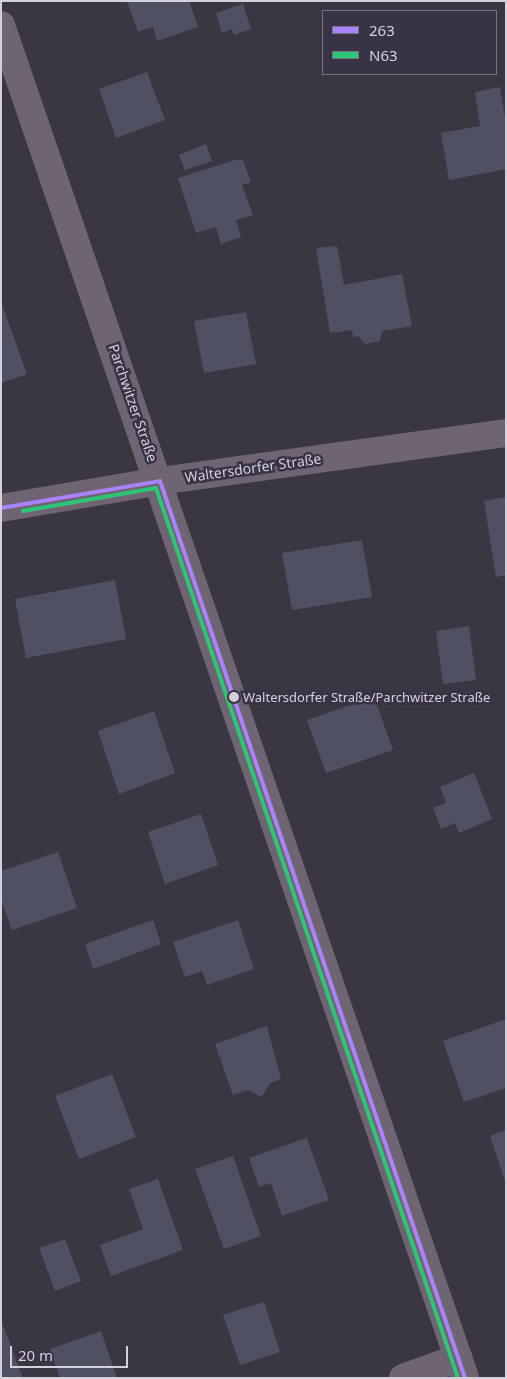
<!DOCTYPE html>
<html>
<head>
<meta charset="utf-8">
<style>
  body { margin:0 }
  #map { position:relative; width:507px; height:1379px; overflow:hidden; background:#3a3742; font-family:"Noto Sans",sans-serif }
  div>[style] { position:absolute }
  .building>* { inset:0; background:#4f5162 }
  .minor>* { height:28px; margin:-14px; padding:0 14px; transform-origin:14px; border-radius:14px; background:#6f6471 }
  .bus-1>* { height:4px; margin:-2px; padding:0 2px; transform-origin:2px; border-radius:2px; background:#aa82fc }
  .bus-2>* { height:4px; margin:-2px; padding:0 2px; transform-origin:2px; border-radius:2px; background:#2dc577 }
  .dots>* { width:14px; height:14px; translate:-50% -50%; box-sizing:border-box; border:2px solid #393346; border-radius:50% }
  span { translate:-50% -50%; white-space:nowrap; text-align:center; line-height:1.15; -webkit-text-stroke:5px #393346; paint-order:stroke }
  .bus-label { font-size:13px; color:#d4d0dc }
  .left { translate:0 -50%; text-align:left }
  .street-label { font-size:14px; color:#d4d0dc }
  .frame { position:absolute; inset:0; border:2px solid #d4d0dc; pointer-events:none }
  .legend { position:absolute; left:322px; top:10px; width:175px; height:65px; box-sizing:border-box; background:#393346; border:1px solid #777282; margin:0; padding:6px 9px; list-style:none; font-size:15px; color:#d4d0dc }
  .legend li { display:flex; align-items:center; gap:10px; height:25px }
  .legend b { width:25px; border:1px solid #777282 }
  .scale { position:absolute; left:10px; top:1346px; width:118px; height:22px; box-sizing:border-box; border:2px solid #d4d0dc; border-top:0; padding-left:6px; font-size:15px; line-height:18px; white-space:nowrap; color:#d4d0dc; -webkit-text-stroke:4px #393346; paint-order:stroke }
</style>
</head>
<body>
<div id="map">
  <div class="building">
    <div style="clip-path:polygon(127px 1px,189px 1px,198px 27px,157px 41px,153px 27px,138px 32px)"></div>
    <div style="clip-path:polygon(243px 4px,251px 29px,234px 35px,232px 29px,222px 33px,216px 13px)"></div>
    <div style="clip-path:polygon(147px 72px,165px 120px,116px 138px,99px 89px)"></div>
    <div style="clip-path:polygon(500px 87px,506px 123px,506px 169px,449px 180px,441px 133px,480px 126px,475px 92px)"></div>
    <div style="clip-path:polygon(206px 144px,212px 161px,185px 170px,179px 155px)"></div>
    <div style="clip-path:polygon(235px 160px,243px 160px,251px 182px,242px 185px,253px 215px,236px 220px,241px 237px,221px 244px,216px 227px,196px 233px,178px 178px)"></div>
    <div style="clip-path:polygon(337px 246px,344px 285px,402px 274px,412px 326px,382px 331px,380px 341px,365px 344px,358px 336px,353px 337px,352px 330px,330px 333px,316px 248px)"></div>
    <div style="clip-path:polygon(1px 302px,27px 374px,1px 383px)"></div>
    <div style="clip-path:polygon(246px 312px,256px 364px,204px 373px,194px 321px)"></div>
    <div style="clip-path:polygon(506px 497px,506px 575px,496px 577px,484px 501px)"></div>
    <div style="clip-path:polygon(362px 540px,372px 597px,292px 610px,282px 553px)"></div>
    <div style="clip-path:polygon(115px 580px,126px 639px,26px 658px,15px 599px)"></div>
    <div style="clip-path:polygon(469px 626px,476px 680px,443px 684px,436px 631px)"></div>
    <div style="clip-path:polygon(374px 697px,393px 750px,326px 773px,307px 720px)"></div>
    <div style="clip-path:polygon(154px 711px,175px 773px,119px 794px,98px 731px)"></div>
    <div style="clip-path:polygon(474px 773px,492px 819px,459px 833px,455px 823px,441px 829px,433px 808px,446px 803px,440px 787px)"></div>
    <div style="clip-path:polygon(201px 814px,218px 865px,165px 884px,148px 832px)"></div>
    <div style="clip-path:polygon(58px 852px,77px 908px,12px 930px,1px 900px,1px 871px)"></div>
    <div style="clip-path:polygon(153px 920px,161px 944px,93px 969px,85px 944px)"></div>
    <div style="clip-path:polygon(238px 920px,254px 969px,207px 985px,202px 971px,185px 977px,173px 942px)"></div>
    <div style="clip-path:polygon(506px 1019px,506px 1088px,464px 1102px,443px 1041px)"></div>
    <div style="clip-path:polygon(267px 1026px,281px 1079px,270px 1083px,262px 1097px,248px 1090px,233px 1095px,215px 1044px)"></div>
    <div style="clip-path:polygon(112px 1074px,136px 1137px,79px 1159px,55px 1096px)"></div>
    <div style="clip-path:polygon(506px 1130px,506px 1181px,505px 1181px,490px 1136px)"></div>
    <div style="clip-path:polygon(307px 1138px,329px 1200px,282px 1216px,271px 1183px,259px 1187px,249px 1158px)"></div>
    <div style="clip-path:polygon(233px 1156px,261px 1236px,224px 1249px,195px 1169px)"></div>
    <div style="clip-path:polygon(158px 1179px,183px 1250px,111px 1276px,100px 1245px,143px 1229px,129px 1189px)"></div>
    <div style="clip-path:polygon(65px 1239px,81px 1281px,55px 1291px,39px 1248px)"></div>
    <div style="clip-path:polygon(264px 1302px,280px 1352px,240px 1365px,223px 1315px)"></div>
    <div style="clip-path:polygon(1px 1320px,23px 1378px,1px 1378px)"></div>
    <div style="clip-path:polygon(101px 1331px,117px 1378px,60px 1378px,50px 1349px)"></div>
  </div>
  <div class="minor">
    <div style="left:1px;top:25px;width:1430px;rotate:71.07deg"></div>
    <div style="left:1px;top:508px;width:161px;rotate:-9.6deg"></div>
    <div style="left:160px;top:481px;width:349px;rotate:-7.9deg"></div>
    <div style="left:403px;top:1378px;width:59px;rotate:-20deg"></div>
  </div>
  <div class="bus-1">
    <div style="left:160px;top:481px;width:947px;rotate:71.22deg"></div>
    <div style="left:1px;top:508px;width:161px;rotate:-9.6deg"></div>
  </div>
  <div class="bus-2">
    <div style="left:23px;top:511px;width:135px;rotate:-9.8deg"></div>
    <div style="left:156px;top:488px;width:940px;rotate:71.26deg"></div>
  </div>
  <div class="dots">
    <div style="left:234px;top:697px;background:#d4d0dc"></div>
  </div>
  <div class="bus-label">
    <span class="left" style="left:243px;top:697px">Waltersdorfer Straße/Parchwitzer Straße</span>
  </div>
  <div class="street-label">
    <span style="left:133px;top:403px;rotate:71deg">Parchwitzer Straße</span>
    <span style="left:253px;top:468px;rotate:-8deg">Waltersdorfer Straße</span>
  </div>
  <div class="frame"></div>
  <ul class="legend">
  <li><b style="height:6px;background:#aa82fc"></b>263</li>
  <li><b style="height:6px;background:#2dc577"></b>N63</li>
  </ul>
  <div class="scale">20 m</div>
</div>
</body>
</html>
